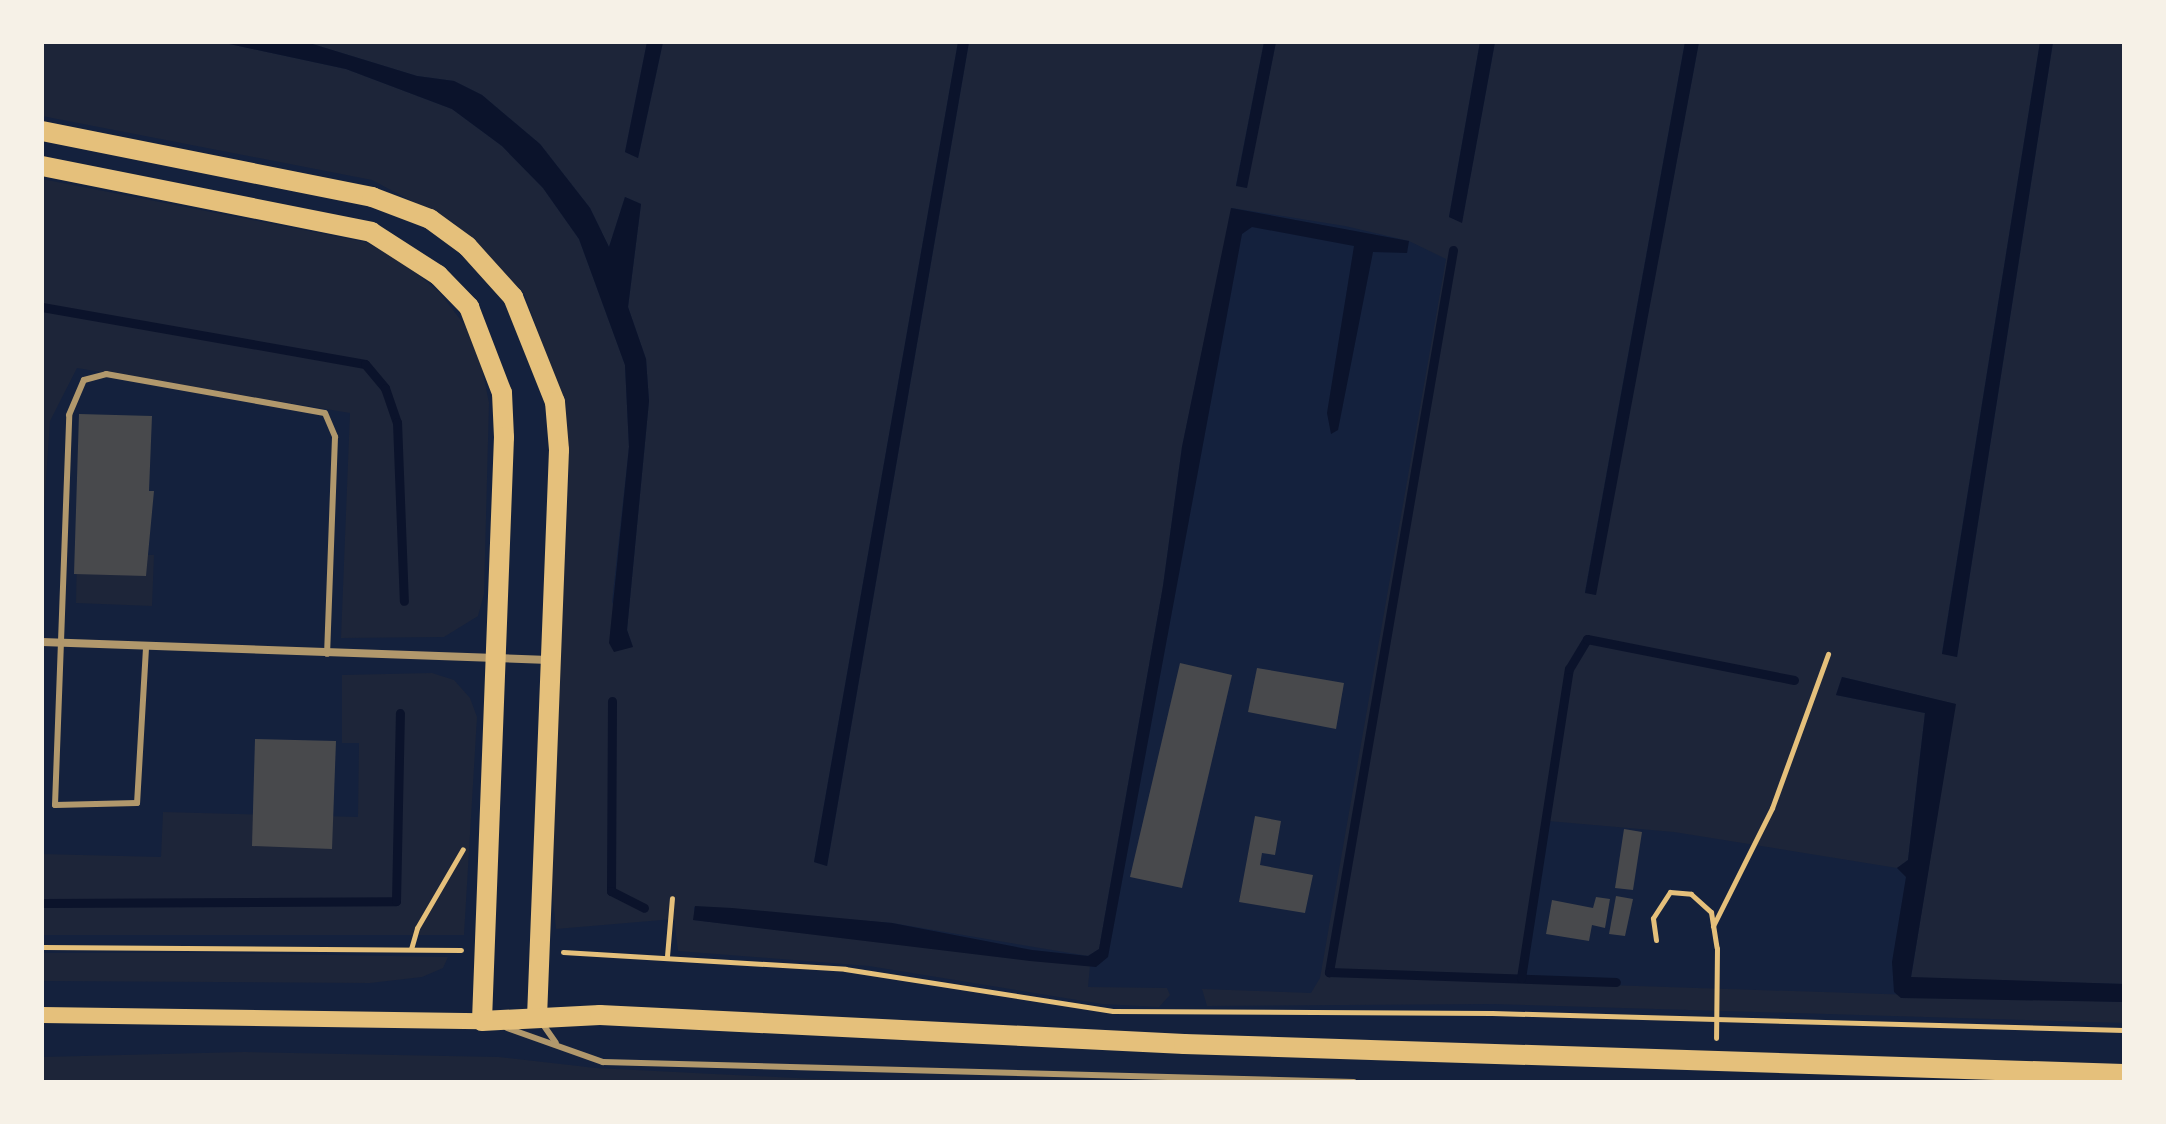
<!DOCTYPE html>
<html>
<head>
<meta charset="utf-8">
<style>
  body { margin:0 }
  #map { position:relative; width:2166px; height:1124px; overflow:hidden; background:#14213d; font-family:Quicksand,sans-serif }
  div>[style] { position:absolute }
  .green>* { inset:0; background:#1d2539 }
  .water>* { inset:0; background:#0b132b }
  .stream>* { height:9px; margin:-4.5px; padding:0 4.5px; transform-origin:4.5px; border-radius:4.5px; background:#0b132b }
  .building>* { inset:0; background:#48494c }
  .path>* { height:5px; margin:-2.5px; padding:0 2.5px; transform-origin:2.5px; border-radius:2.5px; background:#e5c07b }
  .service>* { height:6px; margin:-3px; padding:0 3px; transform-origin:3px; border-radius:3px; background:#b1986c }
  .minor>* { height:8px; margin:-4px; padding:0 4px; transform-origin:4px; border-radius:4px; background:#b1986c }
  .secondary>* { height:16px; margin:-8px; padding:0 8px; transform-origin:8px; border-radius:8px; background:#e5c07b }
  .primary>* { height:20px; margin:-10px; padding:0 10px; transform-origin:10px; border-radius:10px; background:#e5c07b }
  span { translate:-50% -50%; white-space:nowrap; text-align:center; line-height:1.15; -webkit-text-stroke:7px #f6f1e7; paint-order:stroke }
  .frame { position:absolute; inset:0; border:44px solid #f6f1e7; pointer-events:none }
</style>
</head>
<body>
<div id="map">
  <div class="green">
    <div style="clip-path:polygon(42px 42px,220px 42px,346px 69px,452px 109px,502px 146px,543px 188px,579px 239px,625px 365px,629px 447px,612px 602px,633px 647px,627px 630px,649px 401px,646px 359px,628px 307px,641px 204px,625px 197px,609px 247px,590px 208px,540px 144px,482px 95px,454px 81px,417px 76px,306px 42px,647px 42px,625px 152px,638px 158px,663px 42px,958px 42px,814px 862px,827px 866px,969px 42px,1264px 42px,1236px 185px,1246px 188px,1276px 42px,1480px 42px,1449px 217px,1462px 222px,1495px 42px,1685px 42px,1585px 592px,1595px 595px,1699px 42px,2040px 42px,1942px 653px,1957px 657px,2053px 42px,2124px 42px,2124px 984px,1911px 978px,1955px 704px,1842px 677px,1836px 695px,1925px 713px,1908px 860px,1897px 868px,1674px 832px,1548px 821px,1518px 982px,2124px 1002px,2124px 1023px,1493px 1004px,1207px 1006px,1202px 989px,1311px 993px,1320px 978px,1446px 259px,1409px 241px,1345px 226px,1232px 208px,1182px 447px,1163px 586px,1099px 949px,1088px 956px,892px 923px,694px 907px,694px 920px,1090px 966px,1088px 987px,1167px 988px,1170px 995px,1159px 1007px,1102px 1004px,869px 966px,678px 951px,674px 919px,556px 929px,550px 873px,569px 474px,562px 398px,524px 293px,455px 224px,372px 180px,42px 116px)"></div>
    <div style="clip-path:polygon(42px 179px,365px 242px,402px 261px,440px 293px,466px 327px,482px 368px,489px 403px,484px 594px,478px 616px,444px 637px,341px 638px,350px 413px,77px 368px,50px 421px,42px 538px)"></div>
    <div style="clip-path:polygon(77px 553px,154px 555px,152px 606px,76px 603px)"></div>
    <div style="clip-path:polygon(432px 673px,454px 680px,470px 698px,477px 717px,464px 935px,42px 935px,42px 854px,161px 857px,163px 812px,358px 817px,359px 743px,342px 743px,342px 675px)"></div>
    <div style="clip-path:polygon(42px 953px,219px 953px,448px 957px,443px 968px,422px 977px,370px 983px,42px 981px)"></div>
    <div style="clip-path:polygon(244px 1052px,499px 1057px,596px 1068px,876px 1082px,42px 1080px,42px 1057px)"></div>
  </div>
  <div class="water">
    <div style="clip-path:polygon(220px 42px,306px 42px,417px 76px,454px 81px,482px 95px,540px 144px,590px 208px,609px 247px,625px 197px,641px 204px,628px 307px,646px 359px,649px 401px,627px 630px,633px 647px,614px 652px,609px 643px,629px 447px,625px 365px,579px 239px,543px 188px,502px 146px,452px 109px,346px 69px)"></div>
    <div style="clip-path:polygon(647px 42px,663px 42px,638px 158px,625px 152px)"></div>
    <div style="clip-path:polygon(958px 42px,969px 42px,827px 866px,814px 862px)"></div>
    <div style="clip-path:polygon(1264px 42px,1276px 42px,1247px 188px,1236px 186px)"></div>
    <div style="clip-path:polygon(1480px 42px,1495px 42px,1462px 223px,1449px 217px)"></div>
    <div style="clip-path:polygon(1685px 42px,1699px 42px,1596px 595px,1585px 593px)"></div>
    <div style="clip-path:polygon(2040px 42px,2053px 42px,1957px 657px,1942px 654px)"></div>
    <div style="clip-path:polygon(1231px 208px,1409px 241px,1407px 253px,1373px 252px,1338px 430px,1331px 434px,1327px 413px,1354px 246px,1252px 227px,1242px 234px,1108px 957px,1096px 967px,1030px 961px,693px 920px,695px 906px,732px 908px,892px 923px,1032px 950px,1088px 956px,1099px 949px,1163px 586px,1182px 447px)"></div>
    <div style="clip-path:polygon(1842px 677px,1956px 704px,1911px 977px,2124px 984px,2124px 1002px,1901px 998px,1894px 992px,1892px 962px,1906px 877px,1897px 868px,1908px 860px,1925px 713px,1836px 695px)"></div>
  </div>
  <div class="stream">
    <div style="left:1453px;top:250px;width:733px;rotate:99.75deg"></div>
    <div style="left:1329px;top:972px;width:287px;rotate:2deg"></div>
    <div style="left:42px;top:307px;width:328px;rotate:10deg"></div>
    <div style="left:365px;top:364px;width:31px;rotate:50deg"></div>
    <div style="left:385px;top:388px;width:36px;rotate:71deg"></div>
    <div style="left:397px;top:422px;width:179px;rotate:87.8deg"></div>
    <div style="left:612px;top:701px;width:190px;rotate:90.3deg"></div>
    <div style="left:611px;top:891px;width:37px;rotate:27deg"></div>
    <div style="left:42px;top:903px;width:354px;rotate:-0.3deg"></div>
    <div style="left:396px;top:901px;width:188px;rotate:-88.8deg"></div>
    <div style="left:1521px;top:978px;width:313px;rotate:-81.2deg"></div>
    <div style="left:1569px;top:669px;width:35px;rotate:-59deg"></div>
    <div style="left:1587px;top:639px;width:211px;rotate:11.2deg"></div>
  </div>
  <div class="building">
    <div style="clip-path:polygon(79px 414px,152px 416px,149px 491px,154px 491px,146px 576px,74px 574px)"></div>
    <div style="clip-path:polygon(1180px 663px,1232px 675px,1182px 888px,1130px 877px)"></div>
    <div style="clip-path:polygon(1257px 668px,1344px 683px,1336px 729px,1248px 712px)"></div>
    <div style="clip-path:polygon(255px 739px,336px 741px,332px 849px,252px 846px)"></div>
    <div style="clip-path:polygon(1255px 816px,1281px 821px,1275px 855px,1262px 853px,1260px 865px,1313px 875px,1305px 913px,1239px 902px)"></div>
    <div style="clip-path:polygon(1624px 829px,1642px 832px,1633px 890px,1615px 888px)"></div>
    <div style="clip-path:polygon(1616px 896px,1633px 899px,1625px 936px,1609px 934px)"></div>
    <div style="clip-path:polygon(1596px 897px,1610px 899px,1605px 928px,1592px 925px,1589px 941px,1546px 934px,1552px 900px,1593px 908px)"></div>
  </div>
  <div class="path">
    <div style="left:1713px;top:926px;width:132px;rotate:-63.4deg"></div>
    <div style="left:1772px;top:808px;width:164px;rotate:-70deg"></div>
    <div style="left:1656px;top:940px;width:22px;rotate:-98deg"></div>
    <div style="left:1653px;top:918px;width:31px;rotate:-57deg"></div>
    <div style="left:1670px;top:892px;width:21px;rotate:5deg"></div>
    <div style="left:1691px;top:894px;width:27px;rotate:42deg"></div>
    <div style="left:1711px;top:912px;width:36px;rotate:81deg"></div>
    <div style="left:1717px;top:948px;width:90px;rotate:90.6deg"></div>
    <div style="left:42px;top:947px;width:419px;rotate:0.4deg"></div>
    <div style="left:411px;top:949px;width:22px;rotate:-74deg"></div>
    <div style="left:417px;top:928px;width:91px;rotate:-59.8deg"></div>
    <div style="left:563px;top:952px;width:283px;rotate:3.4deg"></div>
    <div style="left:845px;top:969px;width:271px;rotate:8.9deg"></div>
    <div style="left:1113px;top:1011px;width:379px;rotate:0.3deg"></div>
    <div style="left:1492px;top:1013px;width:632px;rotate:1.54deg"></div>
    <div style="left:667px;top:956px;width:58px;rotate:-85.1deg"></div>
  </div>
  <div class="service">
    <div style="left:146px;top:648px;width:155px;rotate:93.3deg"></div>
    <div style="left:137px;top:803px;width:82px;rotate:178.6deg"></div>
    <div style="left:55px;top:805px;width:390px;rotate:-87.9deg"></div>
    <div style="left:69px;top:415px;width:38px;rotate:-67deg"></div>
    <div style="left:84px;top:380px;width:23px;rotate:-15deg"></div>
    <div style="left:106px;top:374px;width:222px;rotate:10.1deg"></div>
    <div style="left:325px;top:413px;width:26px;rotate:67deg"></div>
    <div style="left:335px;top:437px;width:217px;rotate:92.1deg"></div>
    <div style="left:542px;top:1023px;width:24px;rotate:55deg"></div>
    <div style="left:507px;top:1028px;width:102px;rotate:19.5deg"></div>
    <div style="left:603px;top:1062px;width:751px;rotate:1.53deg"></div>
  </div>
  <div class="minor">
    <div style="left:42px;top:642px;width:507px;rotate:2.03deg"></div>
  </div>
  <div class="secondary">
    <div style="left:42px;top:1015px;width:440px;rotate:0.8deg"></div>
  </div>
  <div class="primary">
    <div style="left:42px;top:131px;width:337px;rotate:11.3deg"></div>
    <div style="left:372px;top:197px;width:62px;rotate:20.8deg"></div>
    <div style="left:430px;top:219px;width:46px;rotate:36.1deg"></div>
    <div style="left:467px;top:246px;width:69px;rotate:48deg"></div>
    <div style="left:513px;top:297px;width:113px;rotate:68.2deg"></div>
    <div style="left:555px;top:402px;width:48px;rotate:85.2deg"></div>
    <div style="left:559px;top:450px;width:567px;rotate:92.22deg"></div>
    <div style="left:42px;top:166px;width:336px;rotate:11.3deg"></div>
    <div style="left:371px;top:232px;width:80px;rotate:32.7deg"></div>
    <div style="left:438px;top:275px;width:45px;rotate:45.9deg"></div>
    <div style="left:469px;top:307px;width:92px;rotate:69deg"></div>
    <div style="left:502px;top:393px;width:44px;rotate:87.4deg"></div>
    <div style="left:504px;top:437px;width:584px;rotate:92.16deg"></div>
    <div style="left:482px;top:1021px;width:118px;rotate:-2.9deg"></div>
    <div style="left:600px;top:1015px;width:585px;rotate:2.84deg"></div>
    <div style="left:1184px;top:1044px;width:940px;rotate:1.83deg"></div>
  </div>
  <div class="frame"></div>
</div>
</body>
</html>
